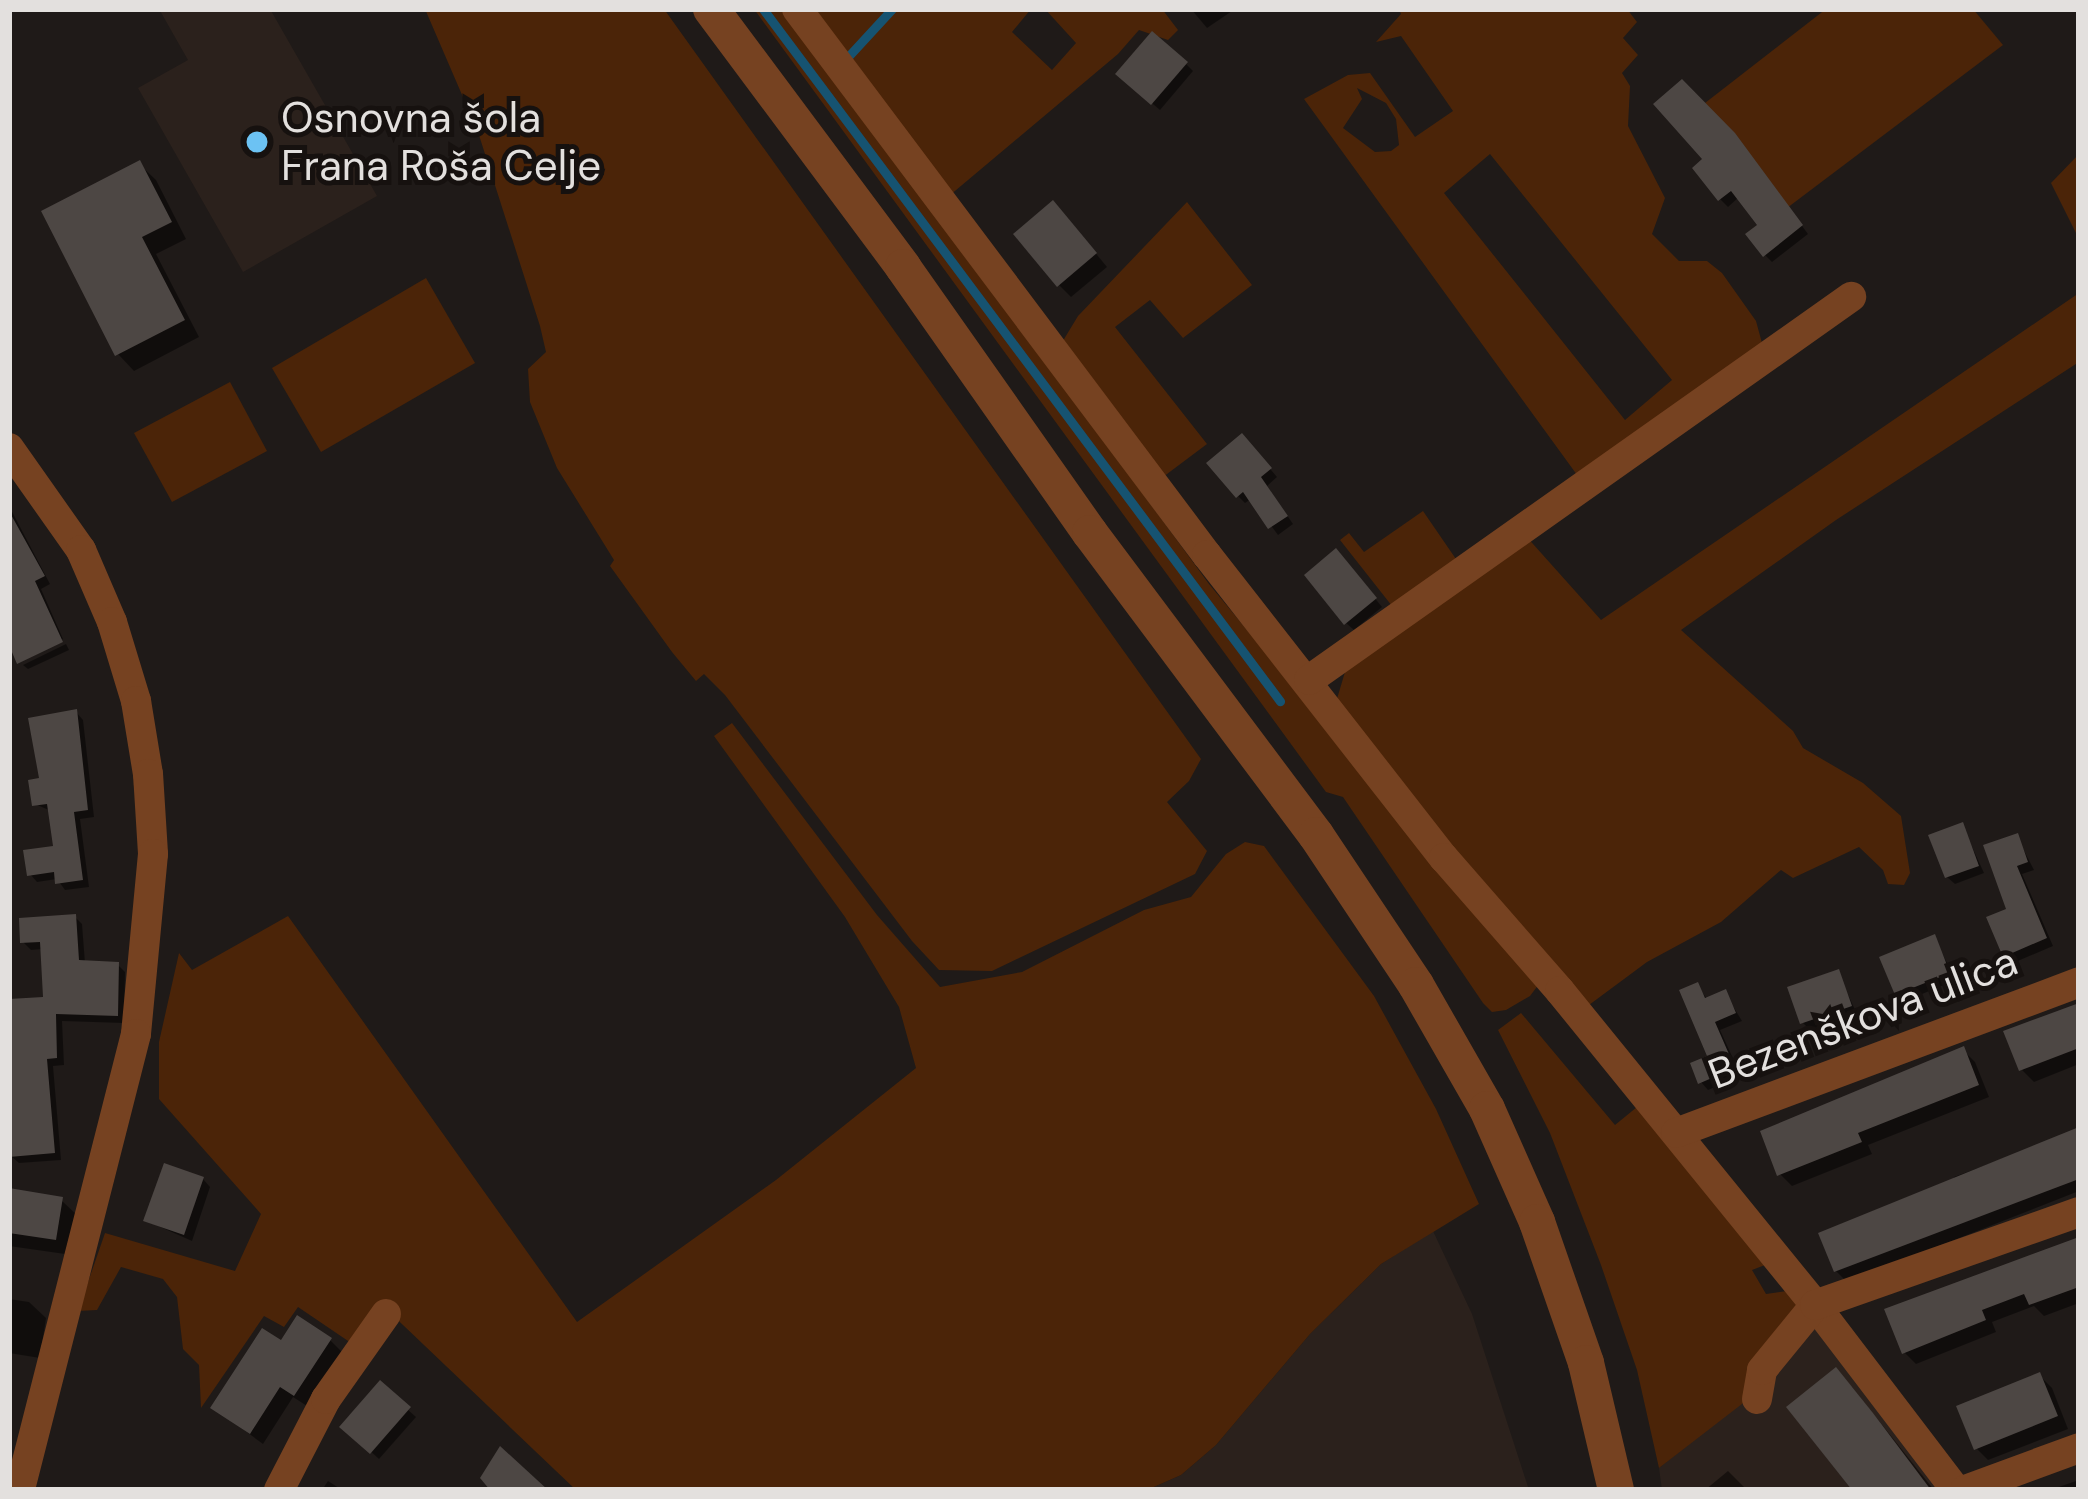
<!DOCTYPE html>
<html>
<head>
<meta charset="utf-8">
<style>
  body { margin:0 }
  #map { position:relative; width:2088px; height:1499px; overflow:hidden; background:#1f1a18; font-family:"DM Sans",sans-serif }
  div>[style] { position:absolute }
  .built>* { inset:0; background:#2b211c }
  .green>* { inset:0; background:#4b2408 }
  .shadow>* { inset:0; background:#0007 }
  .stream>* { height:9px; margin:-4.5px; padding:0 4.5px; transform-origin:4.5px; border-radius:4.5px; background:#165371 }
  .building>* { inset:0; background:#4d4744 }
  .minor>* { height:30px; margin:-15px; padding:0 15px; transform-origin:15px; border-radius:15px; background:#764221 }
  .tertiary>* { height:36px; margin:-18px; padding:0 18px; transform-origin:18px; border-radius:18px; background:#764221 }
  .dots>* { width:33px; height:33px; translate:-50% -50%; box-sizing:border-box; border:6px solid #16110f; border-radius:50% }
  span { translate:-50% -50%; white-space:nowrap; text-align:center; line-height:1.15; -webkit-text-stroke:10px #16110f; paint-order:stroke }
  .poi-label { font-size:42px; color:#e3e0de }
  .left { translate:0 -50%; text-align:left }
  .street-label { font-size:42px; color:#e3e0de }
  .frame { position:absolute; inset:0; border:12px solid #e3e0de; pointer-events:none }
</style>
</head>
<body>
<div id="map">
  <div class="built">
    <div style="clip-path:polygon(159px 9px,270px 9px,377px 196px,243px 272px,138px 88px,188px 60px)"></div>
    <div style="clip-path:polygon(1433px 1231px,1472px 1314px,1529px 1490px,1147px 1490px,1181px 1475px,1216px 1445px,1310px 1334px,1381px 1264px)"></div>
    <div style="clip-path:polygon(1798px 1307px,1943px 1490px,1662px 1490px,1659px 1468px,1697px 1437px)"></div>
  </div>
  <div class="green">
    <div style="clip-path:polygon(425px 9px,664px 9px,1201px 759px,1189px 781px,1167px 802px,1207px 851px,1195px 874px,992px 971px,939px 970px,912px 941px,725px 695px,704px 674px,696px 681px,672px 652px,610px 566px,614px 560px,557px 468px,530px 402px,528px 369px,546px 352px,540px 326px,478px 132px)"></div>
    <div style="clip-path:polygon(754px 9px,788px 9px,1209px 584px,1539px 984px,1530px 996px,1506px 1010px,1492px 1012px,1483px 1003px,1343px 797px,1326px 792px)"></div>
    <div style="clip-path:polygon(810px 9px,1031px 9px,1012px 32px,1052px 70px,1076px 43px,1045px 9px,1162px 9px,1178px 30px,1168px 40px,1139px 30px,1118px 54px,949px 196px)"></div>
    <div style="clip-path:polygon(evenodd,1399px 9px,1627px 9px,1637px 22px,1623px 38px,1638px 55px,1622px 73px,1630px 86px,1628px 126px,1665px 198px,1652px 234px,1679px 261px,1707px 261px,1722px 273px,1756px 321px,1762px 343px,1580px 479px,1304px 99px,1348px 75px,1370px 73px,1415px 137px,1453px 111px,1401px 36px,1376px 42px,1401px 14px,1399px 9px,1357px 88px,1386px 103px,1396px 119px,1399px 145px,1391px 151px,1375px 152px,1343px 128px,1362px 99px,1357px 88px,1399px 9px,1490px 154px,1672px 380px,1625px 420px,1444px 193px,1490px 154px)"></div>
    <div style="clip-path:polygon(1826px 9px,1973px 9px,2003px 45px,1787px 208px,1705px 103px)"></div>
    <div style="clip-path:polygon(2079px 154px,2079px 239px,2051px 183px)"></div>
    <div style="clip-path:polygon(1187px 202px,1252px 285px,1183px 338px,1150px 300px,1115px 327px,1207px 444px,1159px 480px,1058px 349px,1078px 316px)"></div>
    <div style="clip-path:polygon(426px 278px,475px 363px,321px 452px,272px 368px)"></div>
    <div style="clip-path:polygon(2079px 293px,2079px 362px,1836px 520px,1681px 630px,1793px 731px,1803px 748px,1863px 783px,1901px 816px,1910px 873px,1904px 885px,1888px 884px,1883px 870px,1859px 847px,1793px 878px,1781px 870px,1721px 922px,1647px 962px,1589px 1005px,1527px 943px,1336px 702px,1345px 672px,1525px 535px,1601px 620px)"></div>
    <div style="clip-path:polygon(230px 382px,267px 451px,172px 502px,134px 433px)"></div>
    <div style="clip-path:polygon(1423px 511px,1458px 562px,1392px 606px,1340px 540px,1349px 533px,1364px 552px)"></div>
    <div style="clip-path:polygon(732px 723px,877px 915px,940px 987px,1022px 972px,1144px 910px,1191px 897px,1226px 854px,1245px 842px,1264px 846px,1374px 996px,1436px 1109px,1479px 1204px,1381px 1264px,1310px 1334px,1216px 1445px,1181px 1475px,1147px 1490px,576px 1490px,382px 1305px,354px 1345px,298px 1307px,284px 1327px,264px 1316px,201px 1408px,199px 1365px,183px 1349px,177px 1297px,163px 1279px,121px 1267px,97px 1310px,78px 1311px,105px 1233px,235px 1271px,261px 1214px,159px 1099px,159px 1042px,179px 953px,192px 970px,288px 916px,577px 1322px,776px 1180px,916px 1068px,899px 1007px,845px 917px,714px 736px)"></div>
    <div style="clip-path:polygon(1521px 1013px,1615px 1125px,1637px 1107px,1765px 1265px,1752px 1270px,1766px 1294px,1787px 1291px,1798px 1307px,1751px 1397px,1659px 1468px,1637px 1370px,1601px 1265px,1550px 1133px,1498px 1030px)"></div>
  </div>
  <div class="shadow">
    <div style="clip-path:polygon(1191px 9px,1235px 9px,1207px 28px)"></div>
    <div style="clip-path:polygon(1186px 64px,1193px 71px,1160px 110px,1126px 81px)"></div>
    <div style="clip-path:polygon(1742px 145px,1808px 234px,1772px 262px,1765px 255px,1761px 225px,1739px 197px,1728px 207px,1720px 199px)"></div>
    <div style="clip-path:polygon(139px 164px,156px 180px,186px 239px,156px 254px,199px 337px,134px 371px,118px 354px)"></div>
    <div style="clip-path:polygon(1065px 216px,1107px 267px,1071px 297px,1059px 285px)"></div>
    <div style="clip-path:polygon(1249px 444px,1277px 477px,1267px 486px,1293px 524px,1278px 535px,1251px 499px,1245px 503px,1238px 496px)"></div>
    <div style="clip-path:polygon(9px 506px,50px 584px,41px 589px,63px 639px,19px 660px,9px 626px)"></div>
    <div style="clip-path:polygon(1344px 560px,1382px 607px,1354px 630px,1346px 623px)"></div>
    <div style="clip-path:polygon(66px 644px,69px 650px,28px 669px,23px 665px)"></div>
    <div style="clip-path:polygon(76px 712px,83px 720px,94px 817px,80px 819px,89px 887px,65px 890px,57px 879px,37px 882px,30px 874px,56px 849px,51px 811px,35px 804px)"></div>
    <div style="clip-path:polygon(1962px 825px,1984px 873px,1955px 884px,1947px 877px)"></div>
    <div style="clip-path:polygon(2017px 837px,2034px 870px,2022px 874px,2053px 946px,2013px 963px,2005px 955px)"></div>
    <div style="clip-path:polygon(75px 917px,82px 924px,85px 963px,118px 965px,125px 972px,124px 1023px,62px 1021px,64px 1065px,53px 1066px,61px 1160px,19px 1163px,11px 1156px,9px 1132px,9px 1002px,46px 1000px,43px 949px,31px 950px,23px 942px)"></div>
    <div style="clip-path:polygon(1934px 938px,1956px 980px,1905px 1001px,1898px 993px)"></div>
    <div style="clip-path:polygon(1838px 973px,1857px 1014px,1810px 1030px,1802px 1022px)"></div>
    <div style="clip-path:polygon(1697px 986px,1708px 1000px,1725px 993px,1742px 1021px,1720px 1030px,1741px 1076px,1708px 1090px,1701px 1082px,1710px 1057px)"></div>
    <div style="clip-path:polygon(2079px 1006px,2079px 1064px,2034px 1082px,2022px 1070px)"></div>
    <div style="clip-path:polygon(1963px 1050px,1975px 1062px,1989px 1097px,1868px 1145px,1872px 1154px,1792px 1186px,1780px 1174px)"></div>
    <div style="clip-path:polygon(2079px 1130px,2079px 1191px,1847px 1282px,1836px 1271px,1957px 1182px,1954px 1177px)"></div>
    <div style="clip-path:polygon(203px 1179px,210px 1187px,192px 1241px,147px 1221px)"></div>
    <div style="clip-path:polygon(9px 1191px,61px 1200px,78px 1216px,72px 1255px,9px 1246px)"></div>
    <div style="clip-path:polygon(2079px 1240px,2079px 1303px,2044px 1316px,2034px 1306px,1992px 1322px,1996px 1332px,1916px 1364px,1904px 1352px)"></div>
    <div style="clip-path:polygon(9px 1299px,29px 1302px,46px 1318px,40px 1358px,9px 1353px)"></div>
    <div style="clip-path:polygon(330px 1340px,342px 1352px,307px 1406px,293px 1397px,263px 1444px,214px 1408px,282px 1344px)"></div>
    <div style="clip-path:polygon(1836px 1371px,1852px 1387px,1934px 1490px,1855px 1490px)"></div>
    <div style="clip-path:polygon(2040px 1376px,2052px 1388px,2068px 1429px,1988px 1460px,1976px 1448px)"></div>
    <div style="clip-path:polygon(380px 1385px,416px 1417px,379px 1459px,343px 1426px)"></div>
    <div style="clip-path:polygon(1728px 1471px,1747px 1490px,1705px 1490px)"></div>
    <div style="clip-path:polygon(2079px 1480px,2079px 1490px,2050px 1490px)"></div>
    <div style="clip-path:polygon(328px 1481px,342px 1490px,322px 1490px)"></div>
  </div>
  <div class="stream">
    <div style="left:763px;top:9px;width:864px;rotate:53.24deg"></div>
    <div style="left:844px;top:61px;width:71px;rotate:-47.3deg"></div>
  </div>
  <div class="building">
    <div style="clip-path:polygon(1152px 31px,1188px 62px,1151px 105px,1115px 74px)"></div>
    <div style="clip-path:polygon(1682px 79px,1735px 133px,1803px 225px,1763px 257px,1745px 234px,1757px 225px,1731px 191px,1718px 201px,1692px 168px,1702px 159px,1653px 104px)"></div>
    <div style="clip-path:polygon(140px 160px,172px 222px,142px 237px,185px 320px,115px 356px,41px 211px)"></div>
    <div style="clip-path:polygon(1053px 200px,1097px 253px,1057px 287px,1013px 234px)"></div>
    <div style="clip-path:polygon(1242px 433px,1272px 468px,1261px 477px,1288px 516px,1268px 529px,1243px 492px,1236px 498px,1206px 463px)"></div>
    <div style="clip-path:polygon(9px 511px,45px 576px,35px 581px,63px 642px,17px 664px,9px 645px)"></div>
    <div style="clip-path:polygon(1336px 548px,1377px 598px,1344px 625px,1304px 575px)"></div>
    <div style="clip-path:polygon(77px 709px,88px 810px,74px 812px,83px 880px,55px 884px,54px 872px,27px 876px,23px 850px,53px 846px,47px 804px,32px 806px,28px 780px,39px 778px,28px 718px)"></div>
    <div style="clip-path:polygon(1963px 822px,1979px 866px,1945px 878px,1928px 835px)"></div>
    <div style="clip-path:polygon(2018px 833px,2028px 862px,2017px 866px,2047px 938px,2003px 957px,1986px 917px,2006px 909px,1983px 845px)"></div>
    <div style="clip-path:polygon(76px 914px,79px 960px,119px 962px,118px 1016px,56px 1014px,57px 1058px,47px 1059px,55px 1153px,9px 1157px,9px 999px,43px 997px,40px 942px,20px 943px,19px 918px)"></div>
    <div style="clip-path:polygon(1935px 934px,1950px 973px,1895px 995px,1879px 957px)"></div>
    <div style="clip-path:polygon(1839px 969px,1852px 1006px,1800px 1024px,1787px 987px)"></div>
    <div style="clip-path:polygon(1698px 982px,1705px 998px,1726px 989px,1736px 1013px,1715px 1022px,1735px 1068px,1698px 1084px,1690px 1063px,1707px 1056px,1679px 990px)"></div>
    <div style="clip-path:polygon(2079px 1003px,2079px 1048px,2019px 1071px,2003px 1031px)"></div>
    <div style="clip-path:polygon(1964px 1046px,1979px 1085px,1858px 1133px,1862px 1142px,1777px 1176px,1760px 1131px)"></div>
    <div style="clip-path:polygon(2079px 1127px,2079px 1179px,1834px 1272px,1818px 1233px)"></div>
    <div style="clip-path:polygon(164px 1163px,204px 1177px,184px 1235px,143px 1221px)"></div>
    <div style="clip-path:polygon(9px 1188px,63px 1197px,56px 1240px,9px 1233px)"></div>
    <div style="clip-path:polygon(2079px 1237px,2079px 1287px,2029px 1305px,2024px 1294px,1982px 1310px,1986px 1320px,1902px 1354px,1884px 1309px)"></div>
    <div style="clip-path:polygon(297px 1315px,332px 1338px,294px 1396px,280px 1387px,250px 1434px,210px 1408px,262px 1328px,281px 1340px)"></div>
    <div style="clip-path:polygon(1836px 1367px,1873px 1413px,1931px 1490px,1852px 1490px,1786px 1407px)"></div>
    <div style="clip-path:polygon(2040px 1372px,2058px 1416px,1974px 1450px,1956px 1406px)"></div>
    <div style="clip-path:polygon(380px 1380px,411px 1407px,370px 1454px,339px 1427px)"></div>
    <div style="clip-path:polygon(500px 1446px,548px 1490px,490px 1490px,480px 1478px)"></div>
  </div>
  <div class="minor">
    <div style="left:797px;top:9px;width:683px;rotate:53.1deg"></div>
    <div style="left:1207px;top:555px;width:385px;rotate:52deg"></div>
    <div style="left:1444px;top:858px;width:176px;rotate:48.9deg"></div>
    <div style="left:1560px;top:991px;width:405px;rotate:50.9deg"></div>
    <div style="left:1815px;top:1305px;width:233px;rotate:52.7deg"></div>
    <div style="left:9px;top:448px;width:125px;rotate:54.8deg"></div>
    <div style="left:81px;top:550px;width:78px;rotate:66.7deg"></div>
    <div style="left:112px;top:622px;width:83px;rotate:73.1deg"></div>
    <div style="left:136px;top:701px;width:74px;rotate:80.7deg"></div>
    <div style="left:148px;top:774px;width:80px;rotate:86.4deg"></div>
    <div style="left:153px;top:854px;width:181px;rotate:95.4deg"></div>
    <div style="left:136px;top:1034px;width:471px;rotate:104.3deg"></div>
    <div style="left:1309px;top:680px;width:664px;rotate:-35.25deg"></div>
    <div style="left:1676px;top:1133px;width:430px;rotate:-20.5deg"></div>
    <div style="left:1757px;top:1399px;width:29px;rotate:-80deg"></div>
    <div style="left:1762px;top:1370px;width:84px;rotate:-50.8deg"></div>
    <div style="left:1815px;top:1305px;width:280px;rotate:-19.4deg"></div>
    <div style="left:279px;top:1490px;width:102px;rotate:-62.7deg"></div>
    <div style="left:326px;top:1399px;width:104px;rotate:-54.8deg"></div>
    <div style="left:1965px;top:1490px;width:121px;rotate:-20.2deg"></div>
  </div>
  <div class="tertiary">
    <div style="left:711px;top:9px;width:322px;rotate:53.3deg"></div>
    <div style="left:903px;top:267px;width:325px;rotate:54.9deg"></div>
    <div style="left:1090px;top:533px;width:377px;rotate:53.2deg"></div>
    <div style="left:1316px;top:835px;width:180px;rotate:56.3deg"></div>
    <div style="left:1416px;top:985px;width:143px;rotate:60.2deg"></div>
    <div style="left:1487px;top:1109px;width:124px;rotate:66.1deg"></div>
    <div style="left:1537px;top:1222px;width:149px;rotate:70.8deg"></div>
    <div style="left:1586px;top:1363px;width:130px;rotate:76.7deg"></div>
  </div>
  <div class="dots">
    <div style="left:257px;top:142px;background:#6cc2f3"></div>
  </div>
  <div class="poi-label">
    <span class="left" style="left:281px;top:142px">Osnovna šola<br>Frana Roša Celje</span>
  </div>
  <div class="street-label">
    <span style="left:1863px;top:1018px;rotate:-21deg">Bezenškova ulica</span>
  </div>
  <div class="frame"></div>
</div>
</body>
</html>
